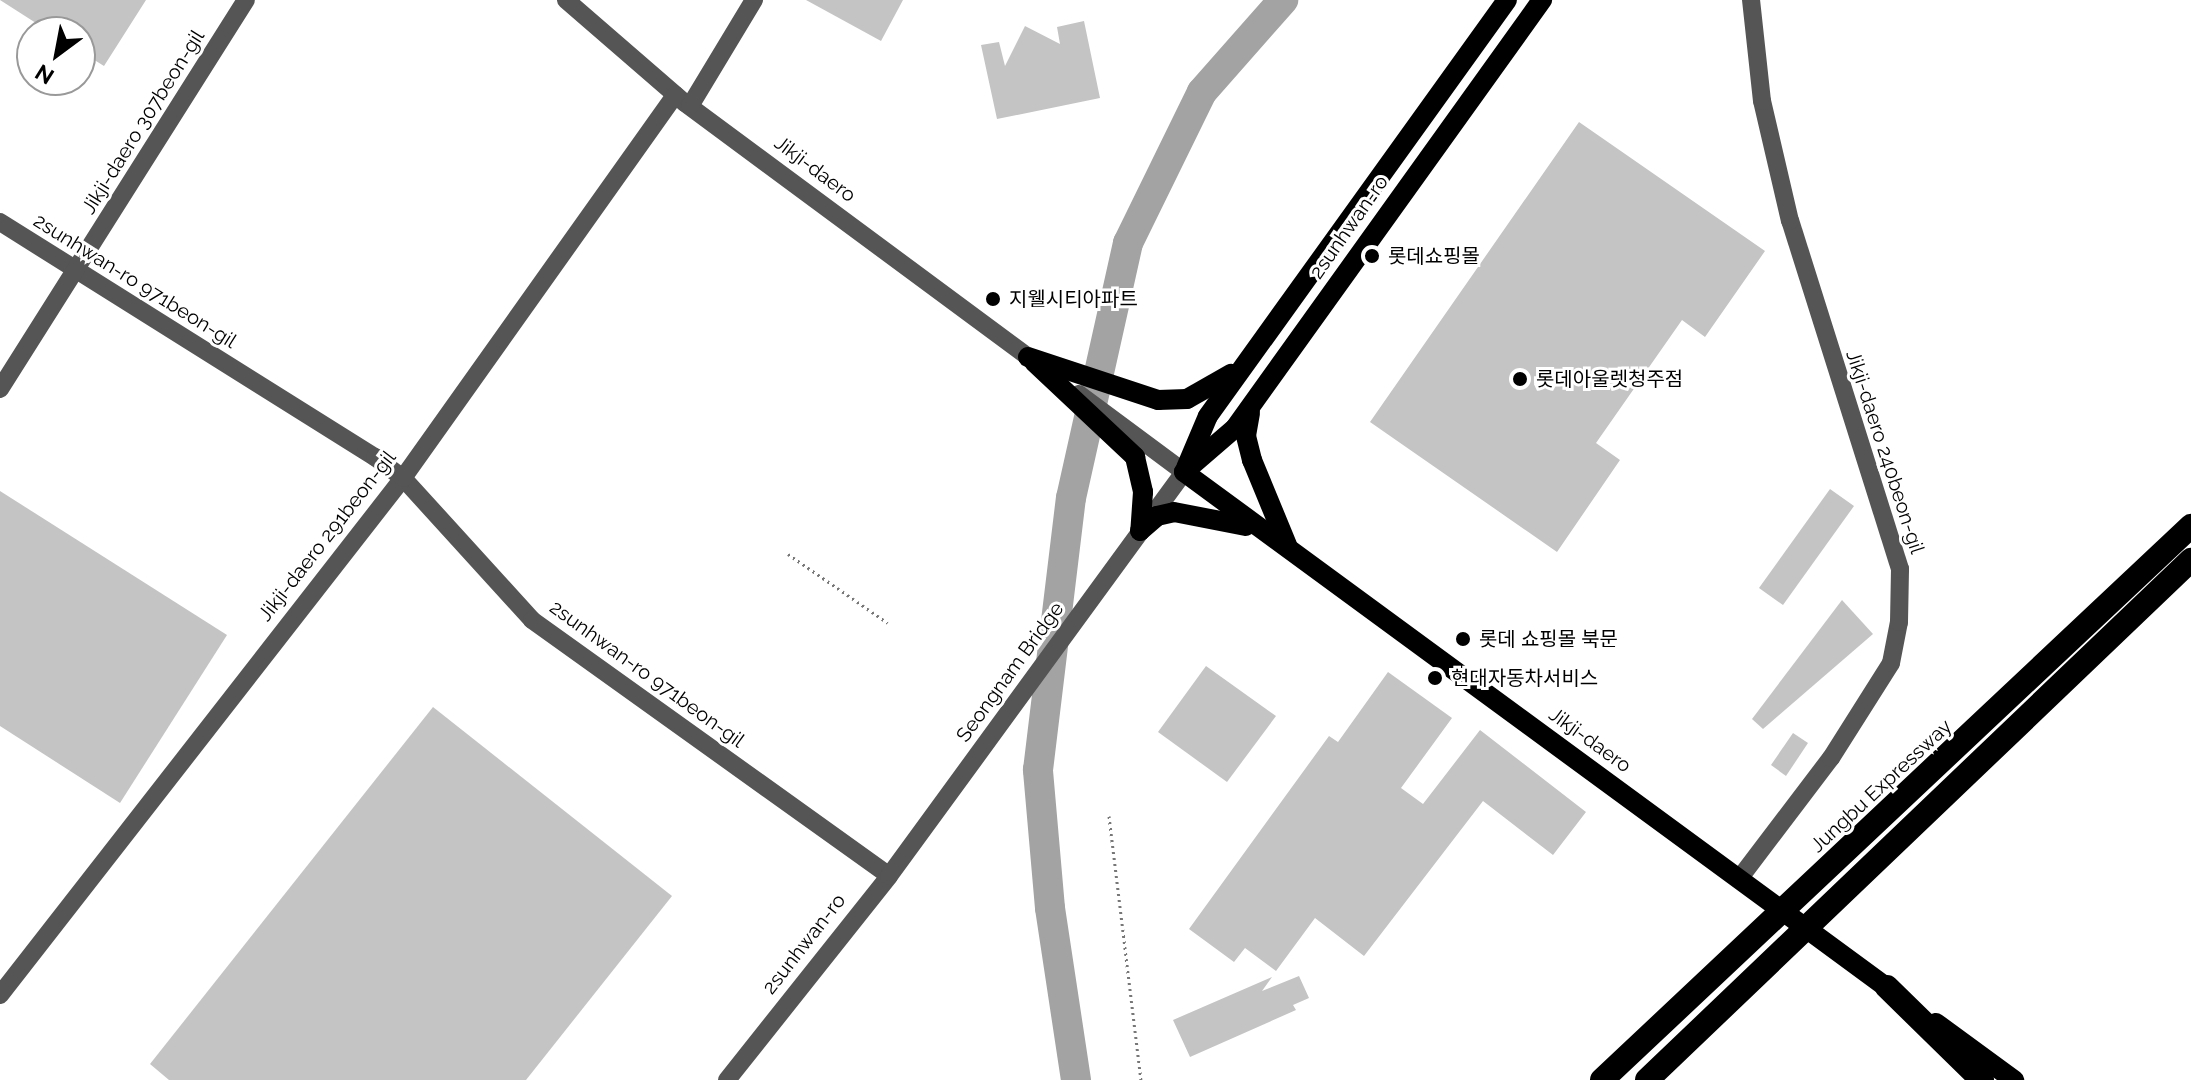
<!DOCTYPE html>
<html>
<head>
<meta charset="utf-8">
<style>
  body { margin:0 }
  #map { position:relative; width:2191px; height:1080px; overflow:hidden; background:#fff; font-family:Raleway,"Noto Sans KR",sans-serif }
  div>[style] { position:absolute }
  .river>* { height:30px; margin:-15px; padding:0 15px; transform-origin:15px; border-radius:15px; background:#a3a3a3 }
  .building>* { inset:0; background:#c4c4c4 }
  .path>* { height:3px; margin-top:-1.5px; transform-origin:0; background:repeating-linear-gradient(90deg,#777 0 2px,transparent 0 6px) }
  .minor>* { height:18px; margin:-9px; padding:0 9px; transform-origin:9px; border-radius:9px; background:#555 }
  .major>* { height:20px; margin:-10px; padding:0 10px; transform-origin:10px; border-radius:10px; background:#000 }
  .highway>* { height:24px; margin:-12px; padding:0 12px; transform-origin:12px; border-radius:12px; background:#000 }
  .dots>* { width:22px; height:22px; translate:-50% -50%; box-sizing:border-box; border:4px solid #fff; border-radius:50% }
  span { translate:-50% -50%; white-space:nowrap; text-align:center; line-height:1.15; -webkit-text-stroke:6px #fff; paint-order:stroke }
  .street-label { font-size:20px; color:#000 }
  .poi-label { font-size:20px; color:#000 }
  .left { translate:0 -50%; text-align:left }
  .north { position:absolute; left:16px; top:16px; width:80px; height:80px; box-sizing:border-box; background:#fff; border:2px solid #999; border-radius:50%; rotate:212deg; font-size:22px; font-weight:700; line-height:32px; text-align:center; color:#000 }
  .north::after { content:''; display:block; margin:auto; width:28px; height:36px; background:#000; clip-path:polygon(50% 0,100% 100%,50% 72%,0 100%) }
</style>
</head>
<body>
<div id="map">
  <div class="river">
    <div style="left:1076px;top:1080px;width:174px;rotate:-98.6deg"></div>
    <div style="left:1050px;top:908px;width:139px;rotate:-95deg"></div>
    <div style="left:1038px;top:770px;width:274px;rotate:-83.1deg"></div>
    <div style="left:1071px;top:498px;width:261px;rotate:-77.4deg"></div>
    <div style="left:1128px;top:243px;width:168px;rotate:-63.9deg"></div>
    <div style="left:1202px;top:92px;width:123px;rotate:-48.6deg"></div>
  </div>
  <div class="building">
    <div style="clip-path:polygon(0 0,146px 0,104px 66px,80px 51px,80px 32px,50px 32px)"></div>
    <div style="clip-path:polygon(806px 0,903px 0,881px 41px)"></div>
    <div style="clip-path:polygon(1084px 21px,1100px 98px,997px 119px,981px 45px,999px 42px,1005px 66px,1025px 26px,1060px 44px,1057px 27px)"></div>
    <div style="clip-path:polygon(1579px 122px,1765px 251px,1705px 337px,1682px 320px,1596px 443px,1620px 460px,1557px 552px,1370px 422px)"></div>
    <div style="clip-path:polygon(1830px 489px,1854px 506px,1783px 605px,1759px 588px)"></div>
    <div style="clip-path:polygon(0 491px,227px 635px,120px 803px,0 726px)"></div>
    <div style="clip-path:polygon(1842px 600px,1873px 634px,1763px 729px,1752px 719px)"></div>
    <div style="clip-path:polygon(1206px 666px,1276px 716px,1227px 782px,1158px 732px)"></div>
    <div style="clip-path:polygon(1388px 672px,1452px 718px,1401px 788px,1423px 804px,1480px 730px,1586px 812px,1553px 855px,1483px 801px,1364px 956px,1315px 918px,1276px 971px,1245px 948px,1234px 962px,1189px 929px,1329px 736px,1338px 742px)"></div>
    <div style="clip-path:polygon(433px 707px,672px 896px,526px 1080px,169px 1080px,150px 1064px)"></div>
    <div style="clip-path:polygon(1793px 733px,1808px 743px,1786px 776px,1771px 765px)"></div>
    <div style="clip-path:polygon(1299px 976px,1309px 998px,1293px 1005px,1296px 1010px,1190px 1057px,1173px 1020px,1272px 977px,1262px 991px)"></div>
  </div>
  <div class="path">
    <div style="left:788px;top:554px;width:121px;rotate:34.6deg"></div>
    <div style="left:1109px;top:816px;width:266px;rotate:83.1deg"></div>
  </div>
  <div class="minor">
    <div style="left:566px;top:0;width:157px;rotate:40.9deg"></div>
    <div style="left:685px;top:103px;width:440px;rotate:36.5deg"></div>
    <div style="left:690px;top:106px;width:124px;rotate:-58.9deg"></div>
    <div style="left:0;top:222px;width:443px;rotate:32.1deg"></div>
    <div style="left:375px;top:457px;width:35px;rotate:37deg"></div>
    <div style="left:403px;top:478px;width:192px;rotate:47.7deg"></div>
    <div style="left:532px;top:620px;width:439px;rotate:35.6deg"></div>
    <div style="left:0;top:389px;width:460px;rotate:-57.7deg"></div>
    <div style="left:1739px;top:879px;width:152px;rotate:-52.8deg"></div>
    <div style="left:1831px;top:758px;width:112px;rotate:-57.7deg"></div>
    <div style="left:1891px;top:663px;width:42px;rotate:-79deg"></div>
    <div style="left:1899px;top:622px;width:53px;rotate:-88.9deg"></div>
    <div style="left:1900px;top:569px;width:365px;rotate:-107.5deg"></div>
    <div style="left:1790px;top:221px;width:123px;rotate:-103.1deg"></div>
    <div style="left:1762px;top:101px;width:102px;rotate:-96.2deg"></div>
    <div style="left:0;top:995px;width:656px;rotate:-52.06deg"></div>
    <div style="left:403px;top:478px;width:470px;rotate:-54.6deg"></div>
    <div style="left:727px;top:1080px;width:260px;rotate:-51.5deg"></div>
    <div style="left:889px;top:876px;width:500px;rotate:-53.86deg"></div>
    <div style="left:1184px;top:472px;width:131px;rotate:-143.4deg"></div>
  </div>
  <div class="major">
    <div style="left:1028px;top:357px;width:137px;rotate:18.3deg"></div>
    <div style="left:1158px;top:400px;width:29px;rotate:-2deg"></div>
    <div style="left:1187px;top:399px;width:51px;rotate:-29.6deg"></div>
    <div style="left:1034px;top:362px;width:139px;rotate:43.2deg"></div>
    <div style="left:1135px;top:457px;width:36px;rotate:77deg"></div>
    <div style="left:1143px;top:492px;width:39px;rotate:94deg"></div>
    <div style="left:1250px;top:413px;width:23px;rotate:100deg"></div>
    <div style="left:1246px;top:436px;width:25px;rotate:76deg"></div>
    <div style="left:1252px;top:460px;width:92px;rotate:67.6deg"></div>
    <div style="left:1186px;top:468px;width:56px;rotate:-67.1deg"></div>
    <div style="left:1208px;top:416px;width:512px;rotate:-54.29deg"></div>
    <div style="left:1184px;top:472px;width:884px;rotate:36.26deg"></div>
    <div style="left:1184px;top:472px;width:67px;rotate:-40.8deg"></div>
    <div style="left:1235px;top:428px;width:527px;rotate:-54.35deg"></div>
    <div style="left:1140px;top:531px;width:23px;rotate:-41deg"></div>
    <div style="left:1157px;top:516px;width:17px;rotate:-13deg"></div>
    <div style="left:1174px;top:512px;width:73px;rotate:11deg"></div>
    <div style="left:1936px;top:1023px;width:97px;rotate:36.2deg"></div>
  </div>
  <div class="highway">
    <div style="left:1887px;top:987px;width:133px;rotate:44.4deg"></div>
    <div style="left:1602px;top:1080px;width:809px;rotate:-43.25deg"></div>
    <div style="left:1647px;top:1080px;width:753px;rotate:-43.71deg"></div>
  </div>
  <div class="dots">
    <div style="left:1372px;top:256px;background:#000"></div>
    <div style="left:993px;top:299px;background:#000"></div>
    <div style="left:1520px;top:379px;background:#000"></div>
    <div style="left:1463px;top:639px;background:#000"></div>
    <div style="left:1435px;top:678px;background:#000"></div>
  </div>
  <div class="street-label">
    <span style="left:143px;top:122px;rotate:-58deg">Jikji-daero 307beon-gil</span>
    <span style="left:815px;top:169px;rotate:37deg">Jikji-daero</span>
    <span style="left:1349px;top:227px;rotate:-55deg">2sunhwan-ro</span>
    <span style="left:135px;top:281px;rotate:32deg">2sunhwan-ro 971beon-gil</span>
    <span style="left:1885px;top:452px;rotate:72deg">Jikji-daero 240beon-gil</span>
    <span style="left:327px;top:536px;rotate:-52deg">Jikji-daero 291beon-gil</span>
    <span style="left:1010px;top:672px;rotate:-54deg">Seongnam Bridge</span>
    <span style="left:647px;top:674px;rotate:36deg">2sunhwan-ro 971beon-gil</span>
    <span style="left:1590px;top:740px;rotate:36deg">Jikji-daero</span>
    <span style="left:1881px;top:786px;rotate:-43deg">Jungbu Expressway</span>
    <span style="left:804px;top:944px;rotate:-52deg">2sunhwan-ro</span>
  </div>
  <div class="poi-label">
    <span class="left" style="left:1388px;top:256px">롯데쇼핑몰</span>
    <span class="left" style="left:1009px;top:299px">지웰시티아파트</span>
    <span class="left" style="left:1536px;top:379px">롯데아울렛청주점</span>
    <span class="left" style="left:1479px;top:639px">롯데 쇼핑몰 북문</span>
    <span class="left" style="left:1451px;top:678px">현대자동차서비스</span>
  </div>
  <div class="north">N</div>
</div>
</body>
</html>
